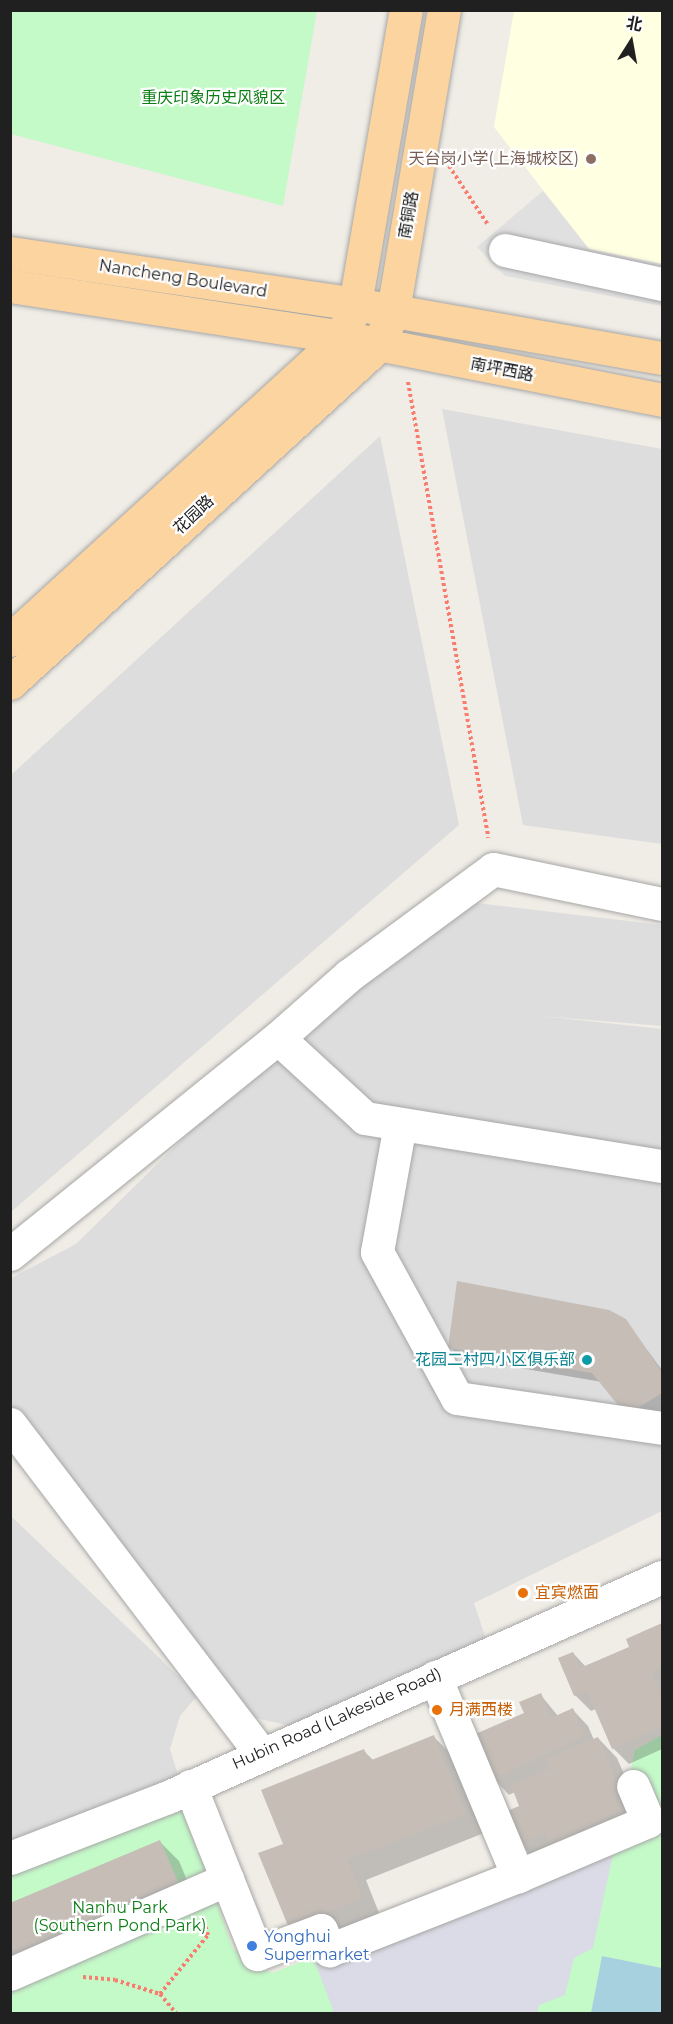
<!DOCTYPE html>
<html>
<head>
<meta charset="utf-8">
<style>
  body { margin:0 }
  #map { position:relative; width:673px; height:2024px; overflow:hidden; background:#f0ede6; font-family:Montserrat,"Noto Sans SC",sans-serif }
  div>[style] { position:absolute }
  .residential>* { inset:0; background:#dedddd }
  .education>* { inset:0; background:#ffffe1 }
  .park>* { inset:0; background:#c4f9c8 }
  .parking>* { inset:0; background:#e0e0e0 }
  .plaza>* { inset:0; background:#dadbe6 }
  .water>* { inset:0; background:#a7d1de }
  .shadow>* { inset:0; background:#0003 }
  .building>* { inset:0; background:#c5bdb6 }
  .path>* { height:4px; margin-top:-2px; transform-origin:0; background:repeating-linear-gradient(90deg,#f97c6f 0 3px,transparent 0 6px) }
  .roads { filter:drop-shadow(0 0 2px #a7a7a7) drop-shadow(0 0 2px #a7a7a7) }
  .minor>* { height:33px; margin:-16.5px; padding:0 16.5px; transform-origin:16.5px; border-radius:16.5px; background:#fff }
  .major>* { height:33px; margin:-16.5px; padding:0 16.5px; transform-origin:16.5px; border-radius:16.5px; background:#fbd4a0 }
  .dots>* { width:16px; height:16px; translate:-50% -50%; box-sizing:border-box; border:3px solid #fff; border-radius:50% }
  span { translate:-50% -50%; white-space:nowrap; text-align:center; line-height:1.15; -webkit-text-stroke:4.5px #fff; paint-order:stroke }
  .park-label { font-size:16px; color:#0c7f15 }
  .education-label { font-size:16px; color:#785e54 }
  .right { translate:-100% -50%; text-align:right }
  .street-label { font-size:16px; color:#202020 }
  .culture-label { font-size:16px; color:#0d838f }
  .food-label { font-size:16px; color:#c56008 }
  .left { translate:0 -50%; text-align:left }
  .shop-label { font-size:16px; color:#366cbe }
  .frame { position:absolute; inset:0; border:12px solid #202020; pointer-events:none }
  .north { position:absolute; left:601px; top:12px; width:60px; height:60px; -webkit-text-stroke:4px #fff; paint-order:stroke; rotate:11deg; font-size:16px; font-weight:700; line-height:24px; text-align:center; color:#202020 }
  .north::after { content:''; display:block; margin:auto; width:21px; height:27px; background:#202020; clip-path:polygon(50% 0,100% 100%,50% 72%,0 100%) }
</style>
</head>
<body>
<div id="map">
  <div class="residential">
    <div style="clip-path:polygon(442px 409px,662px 449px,662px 844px,523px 825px)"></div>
    <div style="clip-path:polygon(380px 436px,459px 825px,11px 1212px,11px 775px)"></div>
    <div style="clip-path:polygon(469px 902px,662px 925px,662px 1026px,542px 1016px,662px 1029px,662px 1511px,474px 1603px,490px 1651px,314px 1731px,232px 1713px,11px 1424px,11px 1278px,76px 1244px,348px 976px)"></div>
    <div style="clip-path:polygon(10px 1515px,198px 1695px,180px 1716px,170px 1749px,185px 1798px,10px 1860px)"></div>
  </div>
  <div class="education">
    <div style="clip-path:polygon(514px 11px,662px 11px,662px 264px,589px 249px,494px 127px)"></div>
  </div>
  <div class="park">
    <div style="clip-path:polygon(10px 11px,317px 11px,283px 206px,11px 134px)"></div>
    <div style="clip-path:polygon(662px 1735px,662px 1968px,602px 1956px,591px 2013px,11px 2014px,11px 1857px,179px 1791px,233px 1949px,272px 1973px,616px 1840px,635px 1750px)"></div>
  </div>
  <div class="parking">
    <div style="clip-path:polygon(543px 191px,589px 249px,662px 264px,662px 306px,505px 276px,477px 247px)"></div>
  </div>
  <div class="plaza">
    <div style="clip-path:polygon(616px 1840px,593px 1948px,574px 1958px,565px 1995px,539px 2005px,537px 2013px,334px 2013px,312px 1954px)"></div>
  </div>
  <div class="water">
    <div style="clip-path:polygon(602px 1956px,662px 1968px,662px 2013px,591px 2013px)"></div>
  </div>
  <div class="shadow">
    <div style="clip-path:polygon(625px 1320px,662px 1370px,662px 1410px,638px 1425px,602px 1382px,461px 1358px,450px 1347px)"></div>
    <div style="clip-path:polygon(662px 1625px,662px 1749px,629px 1764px,613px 1748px,596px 1709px,591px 1711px,575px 1695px,573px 1653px,586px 1667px,631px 1647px,628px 1640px)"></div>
    <div style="clip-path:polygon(540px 1694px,558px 1716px,573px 1710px,588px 1726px,594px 1740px,598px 1738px,617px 1758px,651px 1837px,539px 1863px,520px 1844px,521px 1807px,515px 1792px,509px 1795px,494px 1779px,526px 1714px)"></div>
    <div style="clip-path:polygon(434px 1737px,453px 1756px,484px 1833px,366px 1880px,381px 1918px,309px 1946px,285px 1845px,364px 1751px,374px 1761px)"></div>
    <div style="clip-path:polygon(159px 1841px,179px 1861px,197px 1904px,10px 1984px)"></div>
  </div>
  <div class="building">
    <div style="clip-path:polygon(457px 1281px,609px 1310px,626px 1319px,662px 1372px,662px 1393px,626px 1415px,592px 1373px,448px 1348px)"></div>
    <div style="clip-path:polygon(662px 1623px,662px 1667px,652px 1672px,662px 1697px,662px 1727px,612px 1749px,587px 1691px,574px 1696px,558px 1658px,573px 1652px,580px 1668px,629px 1647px,626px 1639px)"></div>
    <div style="clip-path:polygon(541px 1693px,551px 1718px,573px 1708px,585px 1736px,492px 1780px,473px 1735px,524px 1713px,519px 1702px)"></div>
    <div style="clip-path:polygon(434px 1735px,466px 1814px,348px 1860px,363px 1898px,289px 1928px,258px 1853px,283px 1844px,261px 1790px,364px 1749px,369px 1761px)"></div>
    <div style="clip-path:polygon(598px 1737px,633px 1818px,553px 1851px,545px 1833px,519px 1845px,505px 1812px,519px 1806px,511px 1785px,550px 1769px,546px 1758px)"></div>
    <div style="clip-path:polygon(160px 1840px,179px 1884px,10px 1956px,10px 1903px)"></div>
  </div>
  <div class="path">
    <div style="left:449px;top:166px;width:71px;rotate:56.5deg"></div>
    <div style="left:408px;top:382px;width:463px;rotate:80deg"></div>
    <div style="left:83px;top:1977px;width:32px;rotate:5deg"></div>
    <div style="left:115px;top:1980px;width:47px;rotate:17.3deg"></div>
    <div style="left:160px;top:1994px;width:26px;rotate:50deg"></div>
    <div style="left:160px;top:1994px;width:76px;rotate:-50.9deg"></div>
    <div style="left:208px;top:1935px;width:14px;rotate:-107deg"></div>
  </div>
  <div class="roads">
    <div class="minor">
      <div style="left:505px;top:250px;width:161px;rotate:12.2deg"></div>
      <div style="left:278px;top:1038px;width:118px;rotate:42.6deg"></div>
      <div style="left:365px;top:1118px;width:301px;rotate:9.2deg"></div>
      <div style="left:400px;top:1124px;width:130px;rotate:100.2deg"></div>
      <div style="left:377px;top:1252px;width:166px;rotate:61.3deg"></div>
      <div style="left:457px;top:1398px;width:207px;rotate:8.3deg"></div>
      <div style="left:10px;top:1254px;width:344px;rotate:-38.9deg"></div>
      <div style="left:278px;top:1038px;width:94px;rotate:-41.5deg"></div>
      <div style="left:348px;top:976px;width:180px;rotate:-36.4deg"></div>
      <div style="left:493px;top:869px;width:173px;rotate:11.7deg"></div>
      <div style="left:10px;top:1424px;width:414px;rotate:52.7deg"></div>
      <div style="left:435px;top:1677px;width:216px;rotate:67.4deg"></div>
      <div style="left:518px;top:1876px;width:141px;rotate:-22.9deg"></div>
      <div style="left:648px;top:1821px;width:38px;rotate:-113deg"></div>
      <div style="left:190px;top:1786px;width:181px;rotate:68.3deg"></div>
      <div style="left:257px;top:1954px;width:68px;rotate:-20.6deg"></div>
      <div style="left:321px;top:1930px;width:22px;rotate:68deg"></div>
      <div style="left:329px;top:1950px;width:203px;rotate:-21.4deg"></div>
      <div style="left:10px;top:1858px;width:169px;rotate:-21.1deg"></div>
      <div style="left:168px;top:1797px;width:541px;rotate:-24.01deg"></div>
      <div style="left:10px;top:1974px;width:237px;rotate:-23.6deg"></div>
    </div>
    <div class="major">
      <div style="left:10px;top:253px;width:349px;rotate:8.4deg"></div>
      <div style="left:355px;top:304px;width:312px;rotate:10deg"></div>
      <div style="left:10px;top:286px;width:336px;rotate:8.7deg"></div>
      <div style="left:342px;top:337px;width:326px;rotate:11.1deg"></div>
      <div style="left:10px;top:640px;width:449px;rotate:-42.4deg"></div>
      <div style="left:342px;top:337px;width:35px;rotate:-68deg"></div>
      <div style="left:355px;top:304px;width:298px;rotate:-80.2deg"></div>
      <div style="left:10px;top:683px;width:499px;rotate:-42.5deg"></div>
      <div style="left:378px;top:346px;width:38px;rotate:-67deg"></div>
      <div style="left:393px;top:311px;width:305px;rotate:-80.4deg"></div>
    </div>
  </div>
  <div class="dots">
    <div style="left:591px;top:159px;background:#8d6e63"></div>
    <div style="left:587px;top:1360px;background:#0f9aa8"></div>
    <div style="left:523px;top:1593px;background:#e8710a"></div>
    <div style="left:437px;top:1710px;background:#e8710a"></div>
    <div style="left:252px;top:1946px;background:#3f7fe0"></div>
  </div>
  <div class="park-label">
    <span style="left:213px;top:98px">重庆印象历史风貌区</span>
    <span style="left:120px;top:1917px">Nanhu Park<br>(Southern Pond Park)</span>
  </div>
  <div class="education-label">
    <span class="right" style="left:579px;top:159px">天台岗小学(上海城校区)</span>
  </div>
  <div class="street-label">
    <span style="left:409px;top:215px;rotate:-80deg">南铜路</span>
    <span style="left:183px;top:279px;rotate:9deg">Nancheng Boulevard</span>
    <span style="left:502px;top:370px;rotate:11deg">南坪西路</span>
    <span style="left:194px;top:515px;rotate:-43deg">花园路</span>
    <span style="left:337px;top:1719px;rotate:-24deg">Hubin Road (Lakeside Road)</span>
  </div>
  <div class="culture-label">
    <span class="right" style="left:575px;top:1360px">花园二村四小区俱乐部</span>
  </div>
  <div class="food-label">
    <span class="left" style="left:535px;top:1593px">宜宾燃面</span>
    <span class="left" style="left:449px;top:1710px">月满西楼</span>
  </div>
  <div class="shop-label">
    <span class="left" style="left:264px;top:1946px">Yonghui<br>Supermarket</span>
  </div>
  <div class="frame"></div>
  <div class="north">北</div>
</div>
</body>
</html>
